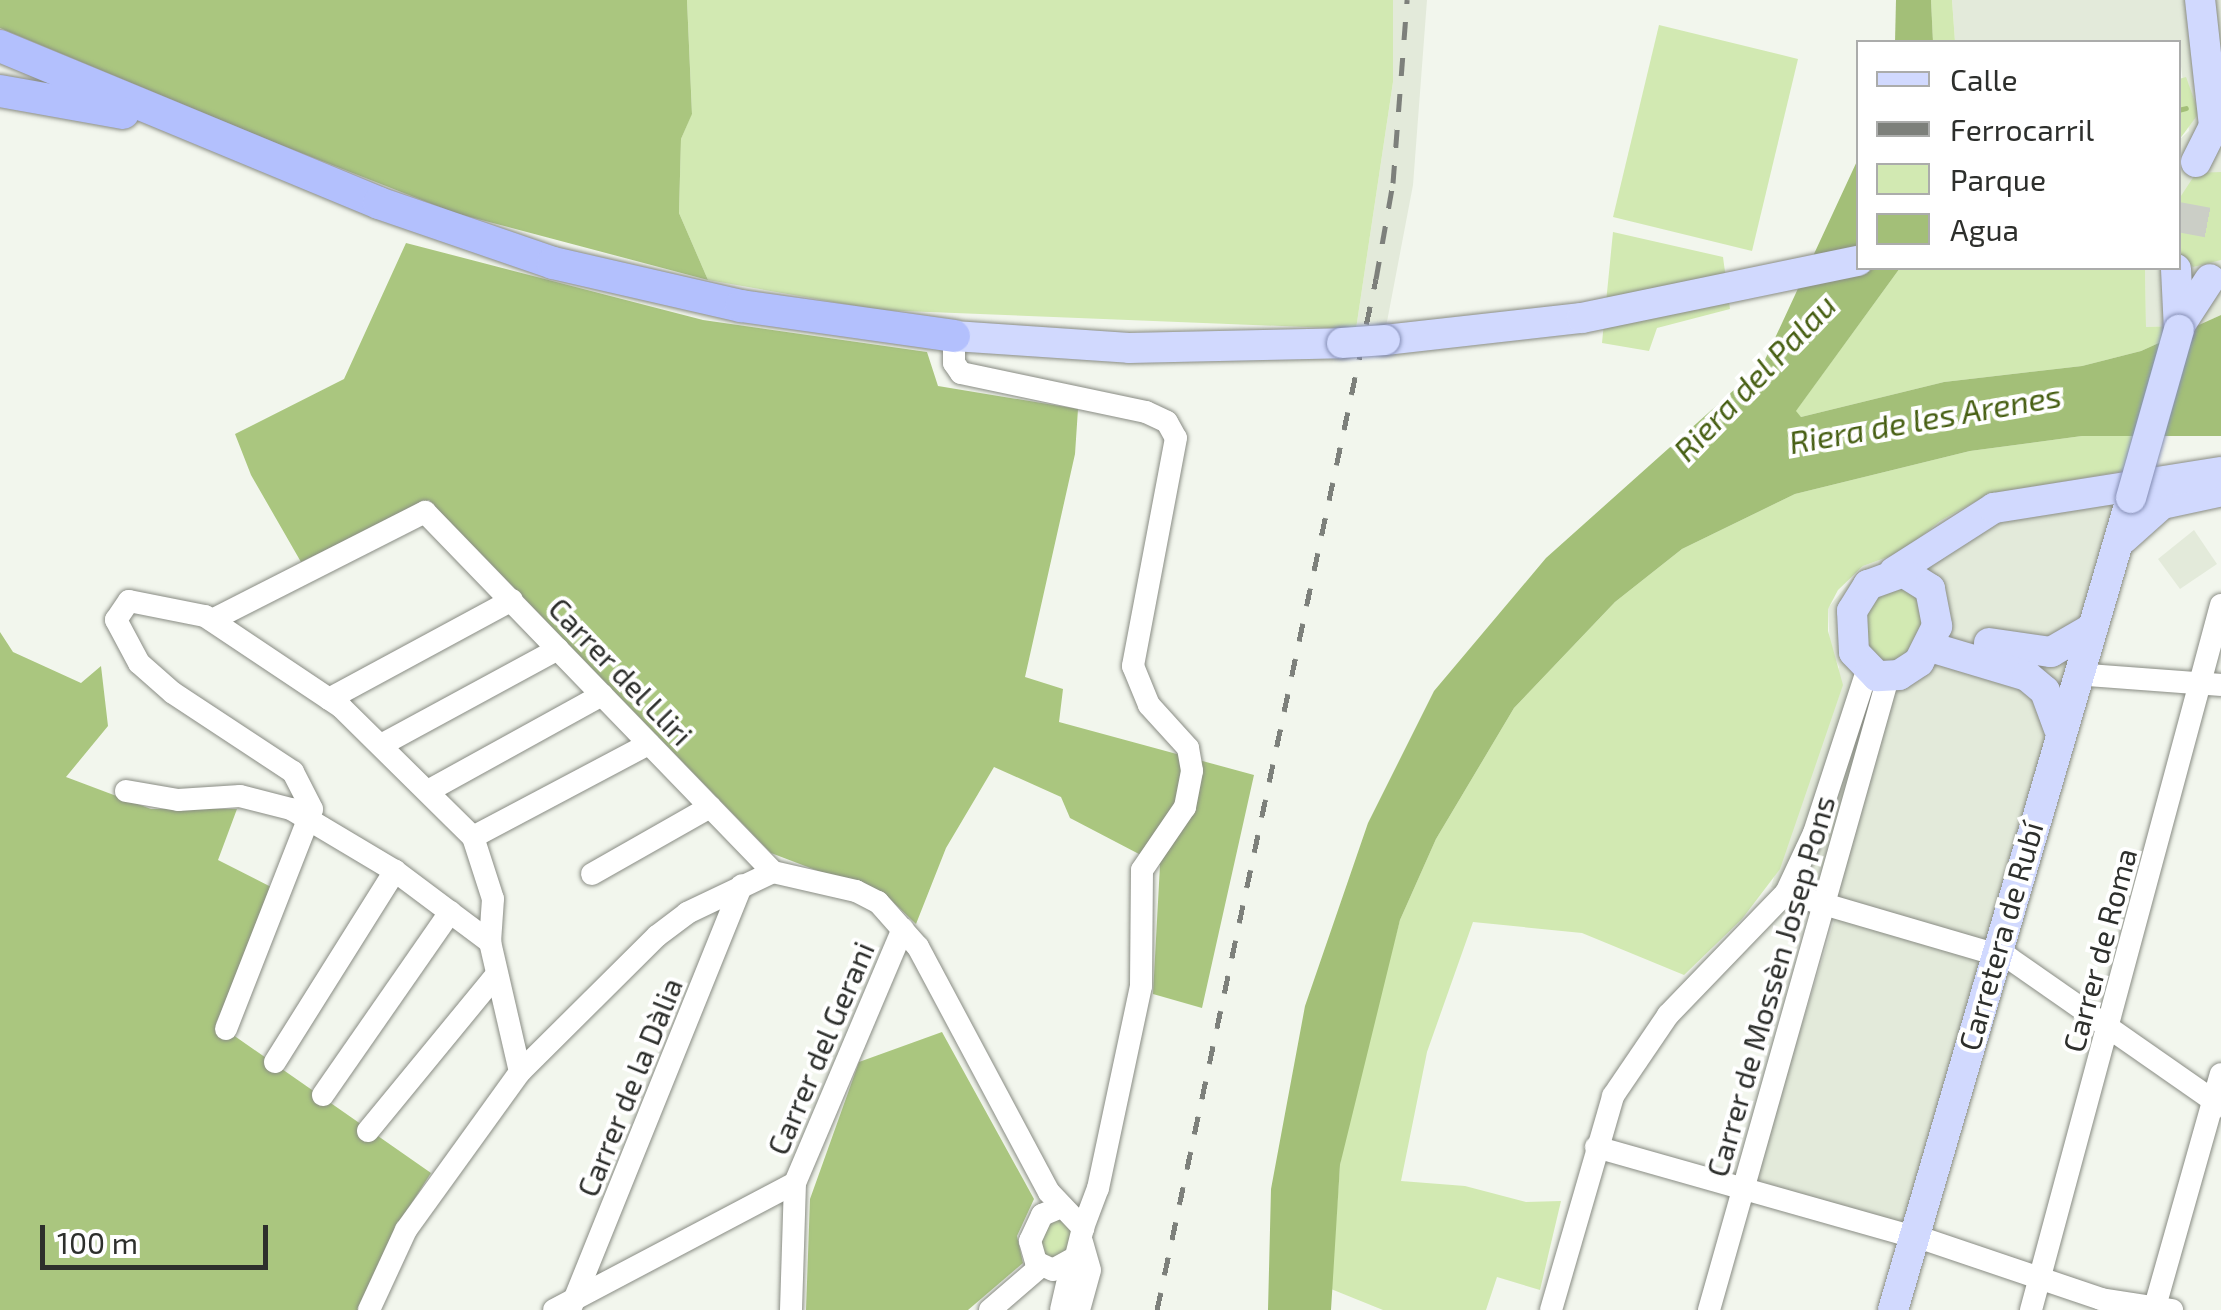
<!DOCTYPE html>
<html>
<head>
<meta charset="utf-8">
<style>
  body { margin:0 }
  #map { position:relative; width:2221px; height:1310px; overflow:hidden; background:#f2f6ed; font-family:"Exo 2",sans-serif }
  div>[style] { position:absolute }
  .built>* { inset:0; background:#e3eada }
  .green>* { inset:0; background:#d2e9b2 }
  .forest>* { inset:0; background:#aac67f }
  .water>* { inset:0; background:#a3bf78 }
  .stream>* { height:5px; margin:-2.5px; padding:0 2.5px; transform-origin:2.5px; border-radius:2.5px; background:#a3bf78 }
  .major-tunnel>* { height:30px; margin-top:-15px; transform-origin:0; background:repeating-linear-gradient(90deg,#cbcec6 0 30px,transparent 0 45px) }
  .roads { filter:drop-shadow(0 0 2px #898c84) drop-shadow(0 0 2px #898c84) }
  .minor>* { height:22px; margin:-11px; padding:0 11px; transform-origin:11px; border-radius:11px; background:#fff }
  .major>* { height:30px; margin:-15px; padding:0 15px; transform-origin:15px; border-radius:15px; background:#d1d9fe }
  .highway>* { height:32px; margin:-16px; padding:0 16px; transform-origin:16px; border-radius:16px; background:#b3c0fd }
  .rail>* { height:5px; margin-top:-2.5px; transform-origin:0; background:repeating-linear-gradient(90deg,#7d807b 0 18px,transparent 0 36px) }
  .bridges { filter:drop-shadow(0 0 2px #848db4) drop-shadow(0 0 2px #848db4) }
  .major-bridge>* { height:30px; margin:-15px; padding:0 15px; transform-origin:15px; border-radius:15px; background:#d1d9fe }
  span { translate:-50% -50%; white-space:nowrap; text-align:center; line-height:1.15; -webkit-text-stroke:8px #fff; paint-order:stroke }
  .street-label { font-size:30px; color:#2d2f2c }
  .water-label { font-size:32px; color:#475f13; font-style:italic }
  .legend { position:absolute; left:1856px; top:40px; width:325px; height:230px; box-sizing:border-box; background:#fff; border:2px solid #abacab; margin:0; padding:12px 18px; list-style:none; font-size:30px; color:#2d2f2c }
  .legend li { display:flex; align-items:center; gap:20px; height:50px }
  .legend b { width:50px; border:2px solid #abacab }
  .scale { position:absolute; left:40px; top:1225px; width:228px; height:45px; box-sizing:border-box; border:5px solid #2d2f2c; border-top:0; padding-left:12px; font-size:30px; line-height:35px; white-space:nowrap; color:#2d2f2c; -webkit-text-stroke:8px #fff; paint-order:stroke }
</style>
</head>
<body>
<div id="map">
  <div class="built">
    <div style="clip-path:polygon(1393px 0,1427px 0,1413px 185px,1386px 327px,1356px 329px,1393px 82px)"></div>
    <div style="clip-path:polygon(1952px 0,2221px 0,2221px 315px,2199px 325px,2146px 327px,2145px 268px,2178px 268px,2179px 140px,2189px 131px,2178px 42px,1955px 42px)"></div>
    <div style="clip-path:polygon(2124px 471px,1909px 1229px,1754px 1179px,1836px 915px,1771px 887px,1839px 667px,1830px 648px,1828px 608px,1863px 566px,1904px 551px,1940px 521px,1989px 494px)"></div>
    <div style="clip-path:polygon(2194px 530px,2217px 564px,2180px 589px,2158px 559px)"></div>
  </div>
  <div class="green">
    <div style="clip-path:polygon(687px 0,1393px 0,1393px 82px,1356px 329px,879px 310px,708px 280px,679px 213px,681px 139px,692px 113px)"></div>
    <div style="clip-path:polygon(1931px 0,1952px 0,1955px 42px,1933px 42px)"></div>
    <div style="clip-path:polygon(1659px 25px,1798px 59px,1752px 251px,1613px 217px)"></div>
    <div style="clip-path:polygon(2186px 77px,2199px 113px,2179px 140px,2179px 79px)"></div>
    <div style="clip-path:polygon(2221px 172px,2221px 260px,2193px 267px,2179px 255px,2179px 199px,2196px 173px)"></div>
    <div style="clip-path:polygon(1613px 232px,1723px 257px,1730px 309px,1657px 328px,1649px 351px,1602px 343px)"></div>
    <div style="clip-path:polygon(1900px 268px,2145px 268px,2146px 327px,2199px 325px,2141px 351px,2082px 366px,1944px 382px,1801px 417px,1795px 412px)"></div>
    <div style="clip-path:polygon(2082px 436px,2133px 436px,2124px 471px,1989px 494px,1940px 521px,1904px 551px,1863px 566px,1838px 590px,1828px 609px,1828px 631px,1843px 685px,1780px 869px,1742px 919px,1684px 975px,1582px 933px,1473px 922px,1427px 1052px,1401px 1181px,1465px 1186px,1526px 1202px,1561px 1201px,1540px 1290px,1497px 1277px,1486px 1310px,1383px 1310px,1331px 1289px,1340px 1165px,1353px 1092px,1400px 920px,1436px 839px,1514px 708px,1615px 602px,1682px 549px,1795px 494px,1970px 451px)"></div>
    <div style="clip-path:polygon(1910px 584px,1927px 616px,1900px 666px,1865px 656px,1868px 600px)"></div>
    <div style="clip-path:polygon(1056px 1215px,1073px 1224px,1072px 1247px,1049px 1261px,1038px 1242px)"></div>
  </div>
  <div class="forest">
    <div style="clip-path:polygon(0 0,687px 0,692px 114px,681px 139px,679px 213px,708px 280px,455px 213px,276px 143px,0 28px)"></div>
    <div style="clip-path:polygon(406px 243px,703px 320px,927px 352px,938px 386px,1078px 409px,1075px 454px,1025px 677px,1063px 689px,1059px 722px,1254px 775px,1202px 1008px,1153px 994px,1160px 865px,1070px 818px,1061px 797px,994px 767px,946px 848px,916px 924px,889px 898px,771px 853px,429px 500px,301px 562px,251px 475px,235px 434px,344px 379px)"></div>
    <div style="clip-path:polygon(0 632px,13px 652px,81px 683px,101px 666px,108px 726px,66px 777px,151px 809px,237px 809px,218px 860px,277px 890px,216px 1023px,431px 1173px,393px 1232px,358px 1310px,0 1310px)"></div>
    <div style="clip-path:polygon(942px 1032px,1034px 1199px,1017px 1236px,1023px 1263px,968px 1310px,806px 1310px,810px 1199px,859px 1062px)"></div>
  </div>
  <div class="water">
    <div style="clip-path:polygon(1896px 0,1931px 0,1933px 42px,1895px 42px)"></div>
    <div style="clip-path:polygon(1858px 159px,1858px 268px,1900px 268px,1796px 411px,1801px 417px,1944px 382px,2082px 366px,2141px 351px,2221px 315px,2221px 436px,2082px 436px,1970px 451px,1795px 494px,1682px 549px,1615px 602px,1514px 708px,1436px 839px,1400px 920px,1340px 1165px,1331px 1310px,1268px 1310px,1271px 1189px,1305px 1006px,1368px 823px,1434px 691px,1546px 558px,1763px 364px)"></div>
  </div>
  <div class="stream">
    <div style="left:2178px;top:110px;width:8px;rotate:-14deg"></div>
  </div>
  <div class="major-tunnel">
    <div style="left:2178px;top:217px;width:44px;rotate:10.5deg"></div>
  </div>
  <div class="roads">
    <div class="minor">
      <div style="left:954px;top:336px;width:27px;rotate:90deg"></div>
      <div style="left:954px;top:363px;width:12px;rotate:55deg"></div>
      <div style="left:961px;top:373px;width:189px;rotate:11.9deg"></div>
      <div style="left:1146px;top:412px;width:23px;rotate:25deg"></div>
      <div style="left:1167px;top:422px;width:18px;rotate:61deg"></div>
      <div style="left:1176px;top:438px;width:232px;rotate:100.7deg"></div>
      <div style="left:1133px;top:666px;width:42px;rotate:67.7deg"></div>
      <div style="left:1149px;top:705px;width:58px;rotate:47.8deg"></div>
      <div style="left:1188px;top:748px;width:23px;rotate:80deg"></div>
      <div style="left:1192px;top:771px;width:37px;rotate:101deg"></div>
      <div style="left:1185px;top:807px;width:76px;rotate:124.3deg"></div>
      <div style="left:1142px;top:870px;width:116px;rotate:90.5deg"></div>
      <div style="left:1141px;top:986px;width:207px;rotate:102deg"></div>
      <div style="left:1098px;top:1188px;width:43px;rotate:110.6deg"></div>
      <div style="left:212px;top:620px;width:239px;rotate:-26.9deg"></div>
      <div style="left:425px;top:512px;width:501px;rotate:45.97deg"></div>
      <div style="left:2089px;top:675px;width:132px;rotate:4.3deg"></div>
      <div style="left:329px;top:699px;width:208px;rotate:-28.4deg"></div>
      <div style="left:383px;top:744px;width:199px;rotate:-28.5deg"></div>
      <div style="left:126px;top:791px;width:53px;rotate:9.8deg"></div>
      <div style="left:178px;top:800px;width:62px;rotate:-3.7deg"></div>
      <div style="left:240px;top:796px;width:53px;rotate:14.3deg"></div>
      <div style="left:291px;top:809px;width:121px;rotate:30.8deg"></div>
      <div style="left:395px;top:871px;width:119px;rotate:36.8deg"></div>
      <div style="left:428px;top:791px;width:199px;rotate:-28.9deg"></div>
      <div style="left:473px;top:837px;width:199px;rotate:-27.9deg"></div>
      <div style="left:592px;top:874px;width:136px;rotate:-29.6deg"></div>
      <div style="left:1786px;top:893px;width:232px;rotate:16.3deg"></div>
      <div style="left:2009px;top:958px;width:259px;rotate:34.9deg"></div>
      <div style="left:226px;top:1029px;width:236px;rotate:-68.6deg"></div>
      <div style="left:312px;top:809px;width:42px;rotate:-117.2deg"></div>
      <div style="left:293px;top:772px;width:144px;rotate:-146.6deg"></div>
      <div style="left:173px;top:693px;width:45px;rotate:-138.6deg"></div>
      <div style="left:139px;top:663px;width:49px;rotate:-118.1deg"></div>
      <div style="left:116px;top:620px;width:23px;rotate:-56deg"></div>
      <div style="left:129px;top:601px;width:77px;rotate:11.2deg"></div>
      <div style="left:205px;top:616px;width:164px;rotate:33.8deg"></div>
      <div style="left:341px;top:707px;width:185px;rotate:44.6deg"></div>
      <div style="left:473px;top:837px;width:65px;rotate:72.1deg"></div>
      <div style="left:493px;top:899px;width:43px;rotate:94deg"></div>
      <div style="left:490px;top:942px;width:133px;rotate:77deg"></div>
      <div style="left:275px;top:1062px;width:226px;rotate:-57.9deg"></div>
      <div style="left:323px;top:1095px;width:223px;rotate:-55.2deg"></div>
      <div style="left:368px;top:1131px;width:203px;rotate:-50.6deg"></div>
      <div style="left:1596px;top:1147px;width:330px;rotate:15.8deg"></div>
      <div style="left:1927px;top:1240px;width:184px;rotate:18.7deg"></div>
      <div style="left:2101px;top:1299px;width:72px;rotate:8.8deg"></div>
      <div style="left:369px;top:1310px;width:88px;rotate:-65.2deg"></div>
      <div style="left:406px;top:1230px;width:195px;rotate:-54.2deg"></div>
      <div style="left:520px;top:1072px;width:193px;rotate:-44.8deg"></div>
      <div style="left:657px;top:936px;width:38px;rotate:-37deg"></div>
      <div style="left:687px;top:913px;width:95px;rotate:-25.5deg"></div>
      <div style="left:773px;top:872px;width:85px;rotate:12.9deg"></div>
      <div style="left:856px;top:891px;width:25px;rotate:27deg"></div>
      <div style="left:878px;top:902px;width:60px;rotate:48.4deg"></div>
      <div style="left:918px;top:947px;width:278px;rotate:61.9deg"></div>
      <div style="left:1049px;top:1192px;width:50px;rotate:46.6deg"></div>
      <div style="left:1083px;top:1228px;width:30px;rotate:104deg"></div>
      <div style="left:1076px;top:1257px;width:26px;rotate:151deg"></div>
      <div style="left:1053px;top:1270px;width:19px;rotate:-155deg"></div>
      <div style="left:1036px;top:1262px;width:22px;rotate:-106deg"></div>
      <div style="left:1030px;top:1241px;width:29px;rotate:-65deg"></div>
      <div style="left:1042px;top:1215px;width:21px;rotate:-23deg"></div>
      <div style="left:554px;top:1310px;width:272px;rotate:-27.8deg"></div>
      <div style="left:570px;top:1310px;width:458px;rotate:-68deg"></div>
      <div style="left:791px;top:1310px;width:127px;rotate:-88.2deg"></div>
      <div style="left:795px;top:1183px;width:276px;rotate:-67deg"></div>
      <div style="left:990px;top:1310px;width:67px;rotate:-40.8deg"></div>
      <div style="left:1061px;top:1310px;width:49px;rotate:-77.1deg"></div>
      <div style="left:1079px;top:1310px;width:41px;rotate:-74.6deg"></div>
      <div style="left:1090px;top:1270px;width:29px;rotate:-106deg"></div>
      <div style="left:1551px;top:1310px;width:223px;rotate:-73.8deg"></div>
      <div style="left:1613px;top:1096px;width:98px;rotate:-55.8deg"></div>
      <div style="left:1668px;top:1015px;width:170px;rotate:-46deg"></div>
      <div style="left:1786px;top:893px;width:66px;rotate:-65deg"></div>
      <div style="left:1814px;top:833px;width:170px;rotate:-71.9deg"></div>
      <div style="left:1709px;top:1310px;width:657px;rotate:-74.19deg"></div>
      <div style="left:2031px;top:1310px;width:730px;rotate:-74.92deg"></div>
      <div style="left:2154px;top:1310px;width:245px;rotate:-74.2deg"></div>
    </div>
    <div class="major">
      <div style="left:2196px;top:162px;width:40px;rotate:-63.4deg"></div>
      <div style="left:2214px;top:126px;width:127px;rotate:-96.3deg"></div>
      <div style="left:2176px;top:269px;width:61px;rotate:87.2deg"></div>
      <div style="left:2182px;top:322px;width:51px;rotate:-56.9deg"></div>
      <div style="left:954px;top:336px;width:175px;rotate:3.9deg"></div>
      <div style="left:1129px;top:348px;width:213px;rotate:-1.3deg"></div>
      <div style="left:1385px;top:340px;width:198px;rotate:-6.4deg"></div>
      <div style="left:1582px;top:318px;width:282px;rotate:-11.7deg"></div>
      <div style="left:2124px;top:538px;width:51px;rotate:-41.8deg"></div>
      <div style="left:2162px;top:504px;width:57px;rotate:-12.1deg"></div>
      <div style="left:1894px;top:572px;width:119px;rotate:-32.6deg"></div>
      <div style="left:1994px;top:508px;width:230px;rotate:-9deg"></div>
      <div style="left:1903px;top:572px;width:32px;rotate:32deg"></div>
      <div style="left:1930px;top:589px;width:38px;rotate:79deg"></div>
      <div style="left:1937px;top:626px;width:40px;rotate:116.6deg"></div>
      <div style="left:1919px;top:662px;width:24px;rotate:147deg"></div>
      <div style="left:1899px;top:675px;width:22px;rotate:177deg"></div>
      <div style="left:1877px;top:676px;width:33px;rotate:-134deg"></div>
      <div style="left:1854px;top:652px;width:41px;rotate:-92.8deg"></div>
      <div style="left:1852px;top:611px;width:31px;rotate:-58deg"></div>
      <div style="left:1868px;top:585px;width:37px;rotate:-20deg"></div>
      <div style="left:1989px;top:643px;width:63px;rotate:8.3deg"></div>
      <div style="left:2051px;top:652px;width:44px;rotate:-30.1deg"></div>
      <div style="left:1930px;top:647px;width:101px;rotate:16.6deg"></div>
      <div style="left:2027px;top:676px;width:23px;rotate:40deg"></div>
      <div style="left:2045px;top:691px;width:40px;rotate:69.8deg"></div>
      <div style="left:1893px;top:1310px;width:846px;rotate:-73.66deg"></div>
    </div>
    <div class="highway">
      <div style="left:0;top:46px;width:410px;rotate:22.5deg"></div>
      <div style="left:379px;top:203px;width:184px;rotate:19deg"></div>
      <div style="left:553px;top:263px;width:193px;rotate:12.9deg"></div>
      <div style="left:741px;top:306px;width:215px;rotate:8deg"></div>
      <div style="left:0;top:91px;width:125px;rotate:10.1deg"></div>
    </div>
  </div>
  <div class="rail">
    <div style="left:1157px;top:1310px;width:1054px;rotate:-78.01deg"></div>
    <div style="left:1376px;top:279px;width:97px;rotate:-80deg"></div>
    <div style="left:1393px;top:183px;width:184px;rotate:-85.6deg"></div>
  </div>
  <div class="bridges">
    <div class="major-bridge">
      <div style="left:1342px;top:343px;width:43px;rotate:-4deg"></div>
      <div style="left:2131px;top:498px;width:175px;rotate:-74.1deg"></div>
    </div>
  </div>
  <div class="street-label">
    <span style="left:621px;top:671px;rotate:46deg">Carrer del Lliri</span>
    <span style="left:2000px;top:936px;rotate:-74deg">Carretera de Rubí</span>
    <span style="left:2099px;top:950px;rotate:-75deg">Carrer de Roma</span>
    <span style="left:1770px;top:986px;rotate:-74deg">Carrer de Mossèn Josep Pons</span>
    <span style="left:820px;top:1048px;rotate:-67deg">Carrer del Gerani</span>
    <span style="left:629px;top:1087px;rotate:-68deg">Carrer de la Dàlia</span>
  </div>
  <div class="water-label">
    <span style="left:1754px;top:377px;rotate:-46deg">Riera del Palau</span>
    <span style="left:1925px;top:418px;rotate:-10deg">Riera de les Arenes</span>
  </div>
  <ul class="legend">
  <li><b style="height:12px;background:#d1d9fe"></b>Calle</li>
  <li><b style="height:12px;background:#7d807b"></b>Ferrocarril</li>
  <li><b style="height:28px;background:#d2e9b2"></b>Parque</li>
  <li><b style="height:28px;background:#a3bf78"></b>Agua</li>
  </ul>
  <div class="scale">100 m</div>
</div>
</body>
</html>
